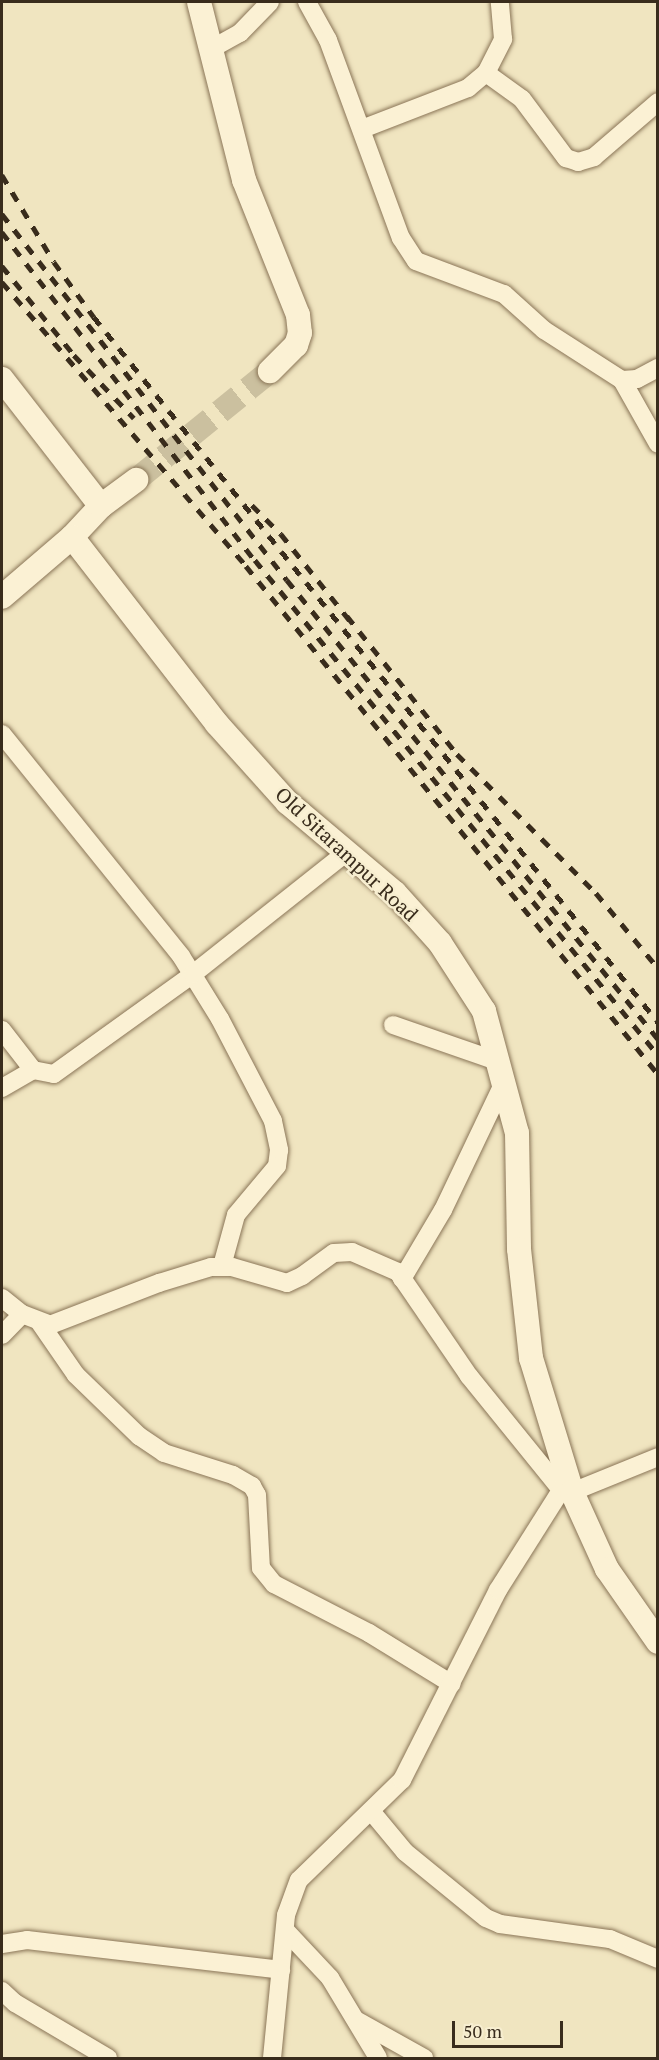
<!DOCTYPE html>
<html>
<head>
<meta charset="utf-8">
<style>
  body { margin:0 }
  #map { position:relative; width:659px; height:2060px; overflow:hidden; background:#f0e5c0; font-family:"PT Serif",serif }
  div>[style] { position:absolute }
  .secondary-tunnel>* { height:24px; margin-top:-12px; transform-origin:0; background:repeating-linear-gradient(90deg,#cbc09f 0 24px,transparent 0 36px) }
  .roads { filter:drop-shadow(0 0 2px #8a7557) drop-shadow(0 0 2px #8a7557) }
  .street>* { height:18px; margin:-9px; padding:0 9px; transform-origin:9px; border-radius:9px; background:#fbf1d4 }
  .secondary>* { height:24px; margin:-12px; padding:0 12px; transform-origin:12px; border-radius:12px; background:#fbf1d4 }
  .rail>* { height:4.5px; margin-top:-2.25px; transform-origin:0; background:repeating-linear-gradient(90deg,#392c1c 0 10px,transparent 0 20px) }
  span { translate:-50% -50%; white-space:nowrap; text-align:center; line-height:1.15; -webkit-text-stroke:5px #f7eed0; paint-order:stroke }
  .street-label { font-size:20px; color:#392c1c }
  .frame { position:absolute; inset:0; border:3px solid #392c1c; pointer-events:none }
  .scale { position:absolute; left:452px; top:2021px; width:111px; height:27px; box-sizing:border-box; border:3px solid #392c1c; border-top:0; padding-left:8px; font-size:18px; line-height:21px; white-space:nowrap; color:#392c1c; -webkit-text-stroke:4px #f7eed0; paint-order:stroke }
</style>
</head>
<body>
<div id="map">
  <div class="secondary-tunnel">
    <div style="left:136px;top:480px;width:173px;rotate:-39.1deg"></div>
  </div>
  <div class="roads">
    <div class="street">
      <div style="left:307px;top:2px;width:43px;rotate:61.1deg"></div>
      <div style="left:328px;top:40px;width:211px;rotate:69.8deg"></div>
      <div style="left:401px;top:238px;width:27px;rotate:57deg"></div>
      <div style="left:416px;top:261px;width:94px;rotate:20.6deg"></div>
      <div style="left:504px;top:294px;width:54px;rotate:42deg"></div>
      <div style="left:544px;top:330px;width:93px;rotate:32.7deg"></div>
      <div style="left:622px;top:380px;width:15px;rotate:-4deg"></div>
      <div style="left:637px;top:379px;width:24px;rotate:-28deg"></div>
      <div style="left:211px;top:49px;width:33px;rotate:-29deg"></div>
      <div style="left:240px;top:33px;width:43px;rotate:-45.9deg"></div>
      <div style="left:486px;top:73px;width:44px;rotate:35.8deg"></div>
      <div style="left:522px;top:99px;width:74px;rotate:53.3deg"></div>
      <div style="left:566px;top:158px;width:13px;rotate:18deg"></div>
      <div style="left:578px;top:162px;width:17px;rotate:-17deg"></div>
      <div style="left:594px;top:157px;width:84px;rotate:-40.7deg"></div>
      <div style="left:362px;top:129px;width:114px;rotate:-21.1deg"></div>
      <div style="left:468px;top:88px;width:23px;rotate:-40deg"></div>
      <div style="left:486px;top:73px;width:38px;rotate:-63deg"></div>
      <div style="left:503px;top:39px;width:37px;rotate:-95deg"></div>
      <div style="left:622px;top:380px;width:73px;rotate:60.6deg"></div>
      <div style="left:2px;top:734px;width:285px;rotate:51.1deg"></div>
      <div style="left:181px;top:956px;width:74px;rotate:58.2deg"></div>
      <div style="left:220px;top:1019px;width:115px;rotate:62.5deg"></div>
      <div style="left:273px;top:1121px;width:30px;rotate:78deg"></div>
      <div style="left:279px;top:1150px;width:16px;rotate:97deg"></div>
      <div style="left:277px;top:1166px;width:64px;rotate:129.9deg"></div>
      <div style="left:236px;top:1215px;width:53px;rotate:105.4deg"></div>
      <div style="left:393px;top:1025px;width:113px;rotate:19.1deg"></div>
      <div style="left:2px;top:1030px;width:51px;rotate:52.2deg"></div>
      <div style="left:33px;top:1070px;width:21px;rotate:11deg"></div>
      <div style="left:54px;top:1074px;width:171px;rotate:-35.7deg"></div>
      <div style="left:193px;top:974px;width:196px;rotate:-38.4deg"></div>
      <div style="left:2px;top:1088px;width:36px;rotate:-30deg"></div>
      <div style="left:402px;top:1279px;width:80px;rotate:-59.3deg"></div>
      <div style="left:443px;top:1210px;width:142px;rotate:-64.5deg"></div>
      <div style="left:2px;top:1298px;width:26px;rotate:39deg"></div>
      <div style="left:22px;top:1314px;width:30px;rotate:21deg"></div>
      <div style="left:50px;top:1325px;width:117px;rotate:-21.1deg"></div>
      <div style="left:159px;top:1283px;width:54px;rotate:-17.1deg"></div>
      <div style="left:211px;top:1267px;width:21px"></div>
      <div style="left:232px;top:1267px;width:57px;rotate:16.2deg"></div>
      <div style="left:287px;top:1283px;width:17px;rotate:-25deg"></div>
      <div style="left:302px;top:1276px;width:39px;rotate:-36deg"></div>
      <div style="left:334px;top:1253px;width:18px;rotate:-3deg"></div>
      <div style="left:352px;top:1252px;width:50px;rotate:23.5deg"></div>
      <div style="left:398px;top:1272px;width:126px;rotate:55.7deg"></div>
      <div style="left:469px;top:1376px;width:148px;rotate:51deg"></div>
      <div style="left:40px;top:1323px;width:63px;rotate:55.3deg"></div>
      <div style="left:76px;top:1375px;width:88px;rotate:44.1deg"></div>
      <div style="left:139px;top:1436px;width:30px;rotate:34deg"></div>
      <div style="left:164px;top:1453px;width:72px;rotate:17.7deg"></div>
      <div style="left:233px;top:1475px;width:22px;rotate:30deg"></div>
      <div style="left:252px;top:1486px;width:10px;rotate:61deg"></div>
      <div style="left:257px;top:1495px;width:73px;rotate:86.9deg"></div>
      <div style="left:261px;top:1568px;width:21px;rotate:51deg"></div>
      <div style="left:274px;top:1584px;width:107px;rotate:27.3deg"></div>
      <div style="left:369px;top:1633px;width:97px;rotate:31.6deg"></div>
      <div style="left:2px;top:1335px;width:29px;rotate:-46deg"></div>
      <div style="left:572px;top:1492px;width:93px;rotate:-22.1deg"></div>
      <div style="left:371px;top:1811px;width:53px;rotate:50.3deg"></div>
      <div style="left:405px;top:1852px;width:104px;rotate:39.2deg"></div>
      <div style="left:486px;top:1918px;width:15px;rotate:23deg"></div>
      <div style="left:500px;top:1924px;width:111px;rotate:7.8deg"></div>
      <div style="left:610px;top:1939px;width:52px;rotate:22.6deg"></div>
      <div style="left:285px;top:1930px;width:66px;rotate:46.8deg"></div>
      <div style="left:330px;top:1978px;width:93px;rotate:59deg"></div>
      <div style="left:2px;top:1944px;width:25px;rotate:-9deg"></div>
      <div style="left:27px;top:1940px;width:256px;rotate:6.7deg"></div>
      <div style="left:2px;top:1991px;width:18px;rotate:43deg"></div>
      <div style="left:15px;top:2003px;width:108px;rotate:30.6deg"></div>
      <div style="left:356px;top:2020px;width:78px;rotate:29.2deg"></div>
      <div style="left:272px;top:2058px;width:144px;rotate:-84.4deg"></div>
      <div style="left:286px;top:1915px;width:37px;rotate:-70deg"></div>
      <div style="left:299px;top:1880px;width:144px;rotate:-44.2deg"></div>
      <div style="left:402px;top:1780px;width:213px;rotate:-63.2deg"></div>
      <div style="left:498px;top:1590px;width:129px;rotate:-57.7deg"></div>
    </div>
    <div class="secondary">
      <div style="left:199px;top:2px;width:184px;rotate:75.8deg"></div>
      <div style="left:244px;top:180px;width:145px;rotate:68.2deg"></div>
      <div style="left:298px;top:315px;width:18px;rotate:84deg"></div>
      <div style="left:300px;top:333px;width:13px;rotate:108deg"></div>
      <div style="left:296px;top:345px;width:37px;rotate:135deg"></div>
      <div style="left:2px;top:379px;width:161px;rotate:52.1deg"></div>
      <div style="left:101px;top:506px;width:42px;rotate:133.1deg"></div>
      <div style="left:72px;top:537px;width:237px;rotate:52.2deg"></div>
      <div style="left:217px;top:724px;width:105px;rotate:48.1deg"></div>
      <div style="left:287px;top:802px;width:141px;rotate:40.1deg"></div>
      <div style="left:395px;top:893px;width:67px;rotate:48deg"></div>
      <div style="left:440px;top:943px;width:81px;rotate:57.1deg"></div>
      <div style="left:484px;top:1011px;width:126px;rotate:74.9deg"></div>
      <div style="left:517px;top:1133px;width:116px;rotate:89deg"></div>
      <div style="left:519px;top:1249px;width:110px;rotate:83.7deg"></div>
      <div style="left:531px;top:1358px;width:140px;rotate:73deg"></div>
      <div style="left:572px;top:1492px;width:85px;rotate:65.6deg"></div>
      <div style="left:607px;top:1569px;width:89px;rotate:55.1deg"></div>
      <div style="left:101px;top:506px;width:44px;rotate:-36.6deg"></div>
      <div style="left:2px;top:597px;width:92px;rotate:-40.6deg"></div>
    </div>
  </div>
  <div class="rail">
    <div style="left:2px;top:175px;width:101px;rotate:59.1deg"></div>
    <div style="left:54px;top:262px;width:68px;rotate:54deg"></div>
    <div style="left:94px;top:317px;width:903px;rotate:51.34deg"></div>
    <div style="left:2px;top:214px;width:464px;rotate:52.1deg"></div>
    <div style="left:287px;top:580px;width:590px;rotate:51.05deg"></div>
    <div style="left:2px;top:232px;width:414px;rotate:52.4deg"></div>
    <div style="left:255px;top:560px;width:638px;rotate:50.85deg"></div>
    <div style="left:2px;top:266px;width:114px;rotate:51deg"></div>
    <div style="left:74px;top:355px;width:87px;rotate:46.4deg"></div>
    <div style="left:2px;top:282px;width:374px;rotate:49.3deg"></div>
    <div style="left:246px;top:566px;width:654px;rotate:50.96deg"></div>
    <div style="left:252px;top:505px;width:41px;rotate:45deg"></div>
    <div style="left:281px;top:534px;width:112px;rotate:51.5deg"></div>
    <div style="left:347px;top:616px;width:176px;rotate:51.4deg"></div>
    <div style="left:457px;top:754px;width:197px;rotate:45deg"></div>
    <div style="left:596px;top:893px;width:97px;rotate:50.4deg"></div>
  </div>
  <div class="street-label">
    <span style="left:347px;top:854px;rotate:43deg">Old Sitarampur Road</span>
  </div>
  <div class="frame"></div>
  <div class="scale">50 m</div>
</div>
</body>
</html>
